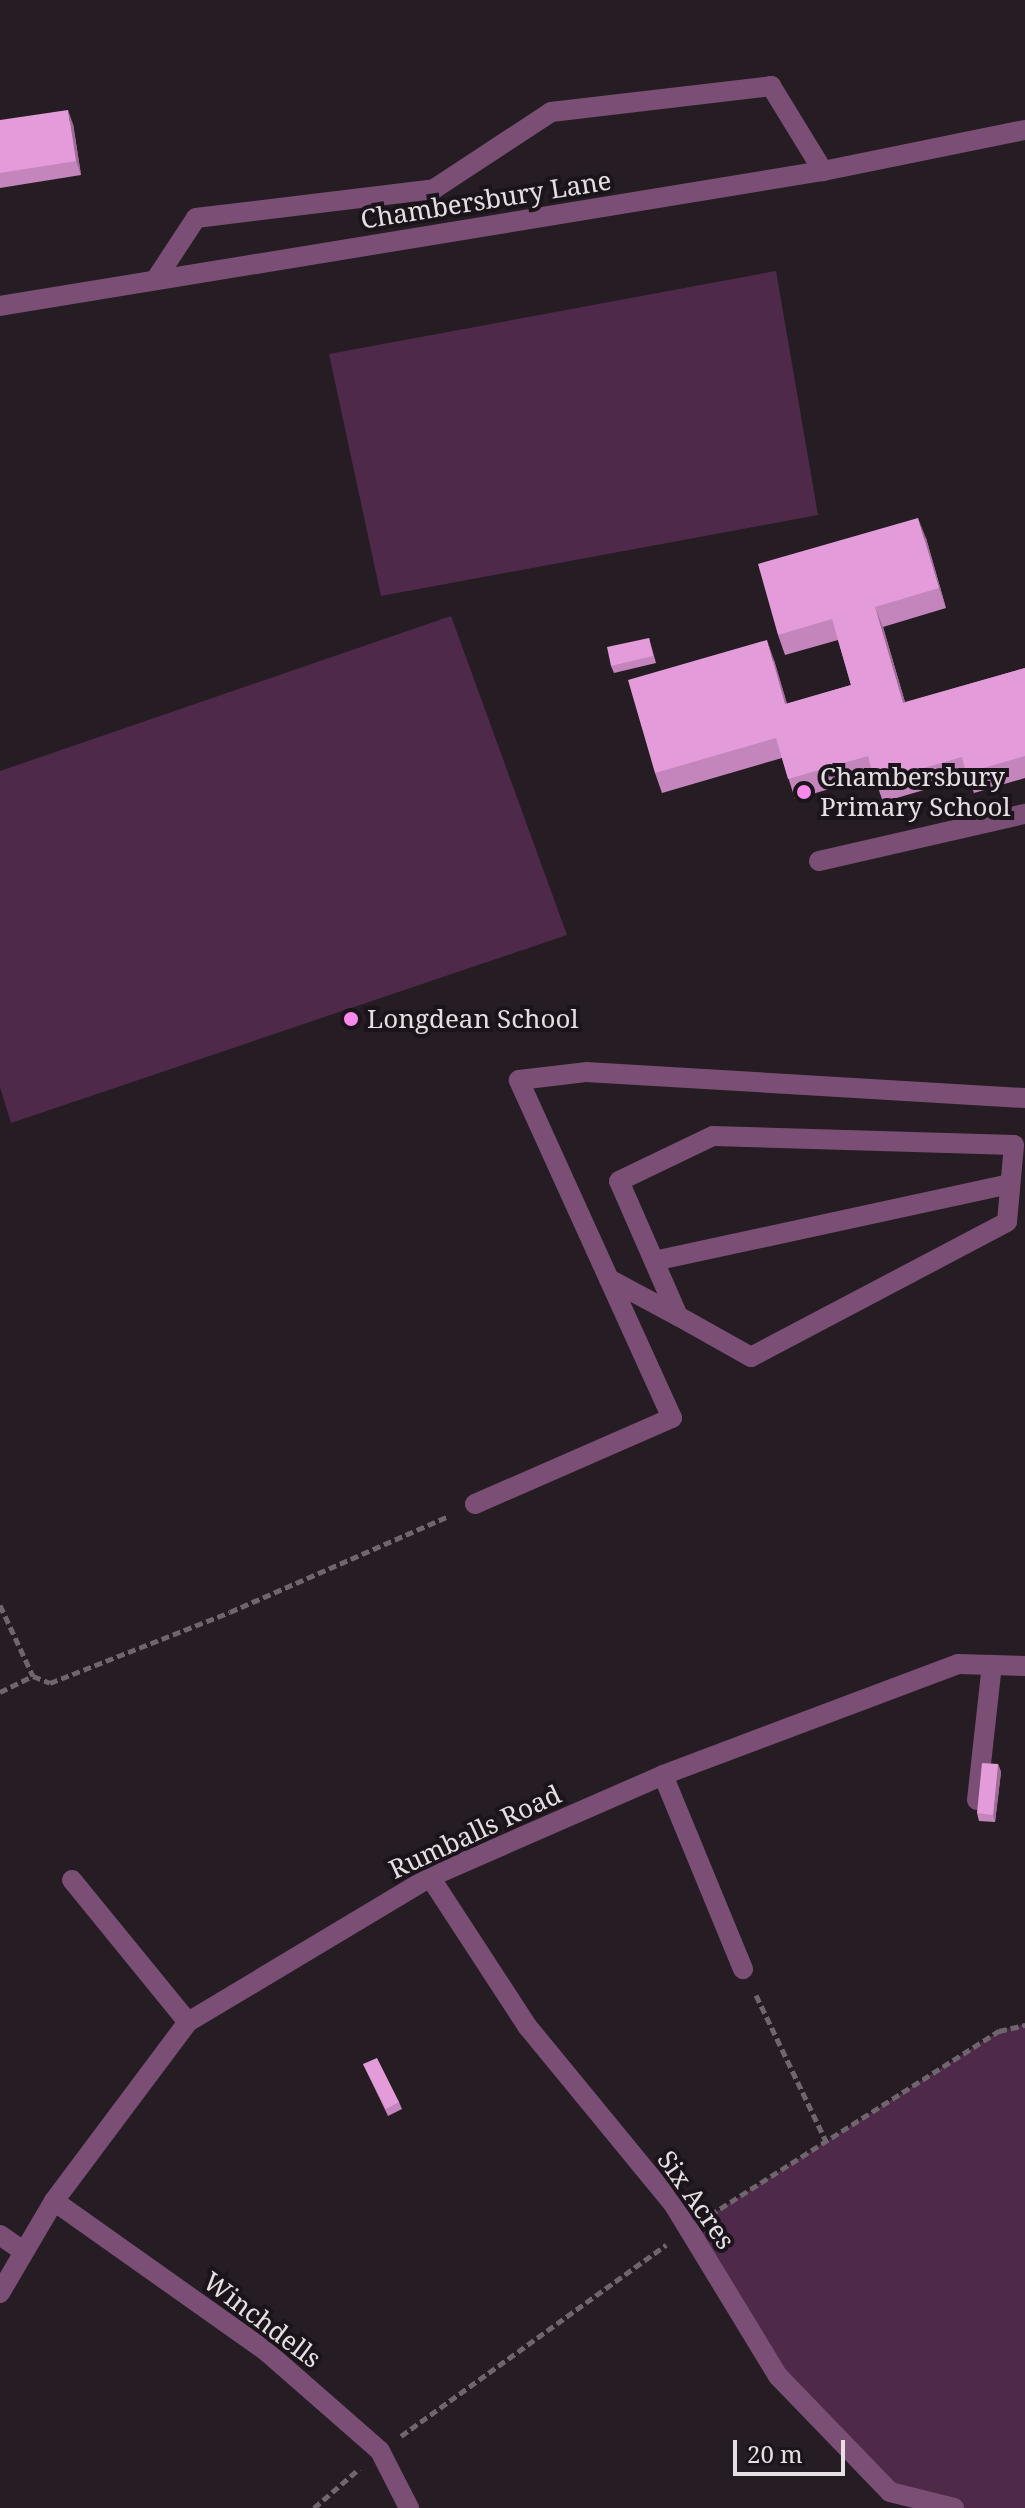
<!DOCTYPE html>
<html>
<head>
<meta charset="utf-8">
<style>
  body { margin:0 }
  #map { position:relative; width:1025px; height:2508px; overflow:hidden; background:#251d23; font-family:"Noto Serif",serif }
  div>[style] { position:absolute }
  .green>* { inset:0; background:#4f294a }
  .path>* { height:5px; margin-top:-2.5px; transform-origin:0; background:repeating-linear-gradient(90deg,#6e666c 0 8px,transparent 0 12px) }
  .minor>* { height:20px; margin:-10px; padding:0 10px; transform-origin:10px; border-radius:10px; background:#7b4f75 }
  .wall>* { inset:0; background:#c385bb }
  .shaded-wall>* { inset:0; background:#9f6c98 }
  .building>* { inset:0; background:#e39bd9 }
  .dots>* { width:22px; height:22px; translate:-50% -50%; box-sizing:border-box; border:4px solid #1b141a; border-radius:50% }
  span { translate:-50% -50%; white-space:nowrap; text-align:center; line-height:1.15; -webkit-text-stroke:8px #1b141a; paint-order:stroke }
  .street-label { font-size:26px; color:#e5dfe4 }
  .poi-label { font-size:26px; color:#e5dfe4 }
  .left { translate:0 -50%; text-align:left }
  .scale { position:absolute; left:733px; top:2440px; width:112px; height:36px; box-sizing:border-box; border:4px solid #e5dfe4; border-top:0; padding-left:10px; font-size:24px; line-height:28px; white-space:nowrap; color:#e5dfe4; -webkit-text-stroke:6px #1b141a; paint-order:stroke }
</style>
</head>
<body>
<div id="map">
  <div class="green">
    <div style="clip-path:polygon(776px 271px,818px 515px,381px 596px,329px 354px)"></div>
    <div style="clip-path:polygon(451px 616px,567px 935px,11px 1123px,0 1087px,0 771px)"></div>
    <div style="clip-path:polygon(1025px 2024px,1025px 2508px,954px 2508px,890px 2492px,778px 2376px,689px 2229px,999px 2031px)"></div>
  </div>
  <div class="path">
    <div style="left:0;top:1605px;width:78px;rotate:65.1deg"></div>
    <div style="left:33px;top:1676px;width:18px;rotate:22deg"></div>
    <div style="left:50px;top:1683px;width:193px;rotate:-21.5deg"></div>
    <div style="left:230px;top:1612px;width:239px;rotate:-23.7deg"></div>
    <div style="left:0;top:1692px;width:37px;rotate:-26deg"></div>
    <div style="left:756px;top:1995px;width:162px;rotate:64.4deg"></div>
    <div style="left:710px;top:2215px;width:343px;rotate:-32.5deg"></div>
    <div style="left:999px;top:2031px;width:27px;rotate:-13deg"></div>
    <div style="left:401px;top:2436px;width:327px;rotate:-35.8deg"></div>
    <div style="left:314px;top:2508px;width:60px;rotate:-40.9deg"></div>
  </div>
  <div class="minor">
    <div style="left:156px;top:279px;width:73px;rotate:-56.7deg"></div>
    <div style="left:196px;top:218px;width:240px;rotate:-6.9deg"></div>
    <div style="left:434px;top:189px;width:140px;rotate:-33.3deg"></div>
    <div style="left:551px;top:112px;width:222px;rotate:-6.7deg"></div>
    <div style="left:771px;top:86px;width:100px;rotate:58.5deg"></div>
    <div style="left:0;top:306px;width:834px;rotate:-9.32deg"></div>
    <div style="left:823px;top:171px;width:206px;rotate:-11.5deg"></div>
    <div style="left:819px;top:861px;width:211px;rotate:-12.9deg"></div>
    <div style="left:713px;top:1136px;width:301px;rotate:1.7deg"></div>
    <div style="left:1014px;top:1145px;width:77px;rotate:95.2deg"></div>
    <div style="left:1007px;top:1222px;width:289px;rotate:152.2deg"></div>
    <div style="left:751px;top:1357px;width:84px;rotate:-150.7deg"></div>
    <div style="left:678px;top:1316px;width:147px;rotate:-113.6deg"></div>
    <div style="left:619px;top:1181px;width:104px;rotate:-25.6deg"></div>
    <div style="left:654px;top:1261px;width:364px;rotate:-12.2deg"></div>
    <div style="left:609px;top:1279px;width:78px;rotate:28.2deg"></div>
    <div style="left:475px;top:1504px;width:215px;rotate:-23.6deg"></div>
    <div style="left:672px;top:1418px;width:371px;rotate:-114.4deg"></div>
    <div style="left:519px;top:1080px;width:67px;rotate:-6.8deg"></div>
    <div style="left:586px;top:1072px;width:440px;rotate:3.4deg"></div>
    <div style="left:663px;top:1775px;width:210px;rotate:67.6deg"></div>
    <div style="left:977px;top:1800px;width:136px;rotate:-83.7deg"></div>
    <div style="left:430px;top:1877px;width:178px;rotate:56.9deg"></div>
    <div style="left:527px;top:2026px;width:232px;rotate:50.6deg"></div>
    <div style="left:674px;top:2205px;width:200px;rotate:58.7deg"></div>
    <div style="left:778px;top:2376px;width:161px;rotate:46deg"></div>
    <div style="left:890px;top:2492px;width:66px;rotate:14deg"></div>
    <div style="left:72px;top:1880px;width:183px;rotate:50.8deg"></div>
    <div style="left:54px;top:2201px;width:261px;rotate:35.3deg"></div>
    <div style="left:267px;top:2352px;width:150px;rotate:41.2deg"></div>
    <div style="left:380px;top:2451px;width:64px;rotate:63deg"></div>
    <div style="left:0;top:2235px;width:28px;rotate:35deg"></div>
    <div style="left:0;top:2293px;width:107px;rotate:-59.6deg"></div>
    <div style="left:54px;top:2201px;width:224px;rotate:-53.2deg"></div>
    <div style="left:188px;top:2022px;width:282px;rotate:-30.9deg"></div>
    <div style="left:430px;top:1877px;width:254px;rotate:-23.6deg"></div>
    <div style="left:663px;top:1775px;width:315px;rotate:-20.6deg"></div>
    <div style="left:958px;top:1664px;width:67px;rotate:1.7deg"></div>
  </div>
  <div class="wall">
    <div style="clip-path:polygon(0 120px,73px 124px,81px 175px,0 188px)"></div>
    <div style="clip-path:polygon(926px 538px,946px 608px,883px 627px,905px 702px,1025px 668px,1025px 778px,974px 793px,968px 777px,883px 802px,874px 776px,795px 799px,782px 758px,662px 793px,655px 773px,774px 660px,787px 704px,851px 685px,838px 640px,785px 655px,778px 635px)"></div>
    <div style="clip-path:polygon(649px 638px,656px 663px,614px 673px,611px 666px)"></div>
    <div style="clip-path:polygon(998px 1764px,1001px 1772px,995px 1822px,979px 1821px,977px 1813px)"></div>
    <div style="clip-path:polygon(363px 2064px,399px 2102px,402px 2109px,388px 2116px)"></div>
  </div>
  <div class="shaded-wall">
    <div style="clip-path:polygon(68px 110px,73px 124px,81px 175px,76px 161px)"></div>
    <div style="clip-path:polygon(918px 518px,926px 538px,946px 608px,939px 588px)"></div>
    <div style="clip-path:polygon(875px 607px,883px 627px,911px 723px,903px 703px)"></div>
    <div style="clip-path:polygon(767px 640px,774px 660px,793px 724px,785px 704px)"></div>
    <div style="clip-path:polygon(998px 1764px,1001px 1772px,995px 1822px,993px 1815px)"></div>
  </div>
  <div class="building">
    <div style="clip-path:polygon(68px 110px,76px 161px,0 173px,0 120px)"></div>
    <div style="clip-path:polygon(918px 518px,939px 588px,875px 607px,903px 703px,1025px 668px,1025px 756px,966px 773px,962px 757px,875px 782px,868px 756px,788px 779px,776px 738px,655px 773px,628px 680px,767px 640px,785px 704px,851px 685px,832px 619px,778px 635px,758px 564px)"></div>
    <div style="clip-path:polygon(649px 638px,653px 656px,611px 666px,607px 647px)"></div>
    <div style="clip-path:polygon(982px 1763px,998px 1764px,993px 1815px,977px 1813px)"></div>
    <div style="clip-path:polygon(377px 2058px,399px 2102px,386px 2109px,363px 2064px)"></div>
  </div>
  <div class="dots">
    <div style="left:804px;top:792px;background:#f888eb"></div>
    <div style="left:351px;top:1019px;background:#f888eb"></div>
  </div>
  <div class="street-label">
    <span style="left:486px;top:200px;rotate:-9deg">Chambersbury Lane</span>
    <span style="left:475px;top:1832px;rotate:-25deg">Rumballs Road</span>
    <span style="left:696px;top:2200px;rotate:55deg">Six Acres</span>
    <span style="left:262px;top:2320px;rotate:37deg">Winchdells</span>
  </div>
  <div class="poi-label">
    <span class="left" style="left:820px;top:792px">Chambersbury<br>Primary School</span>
    <span class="left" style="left:367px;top:1019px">Longdean School</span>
  </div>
  <div class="scale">20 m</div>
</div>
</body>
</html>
